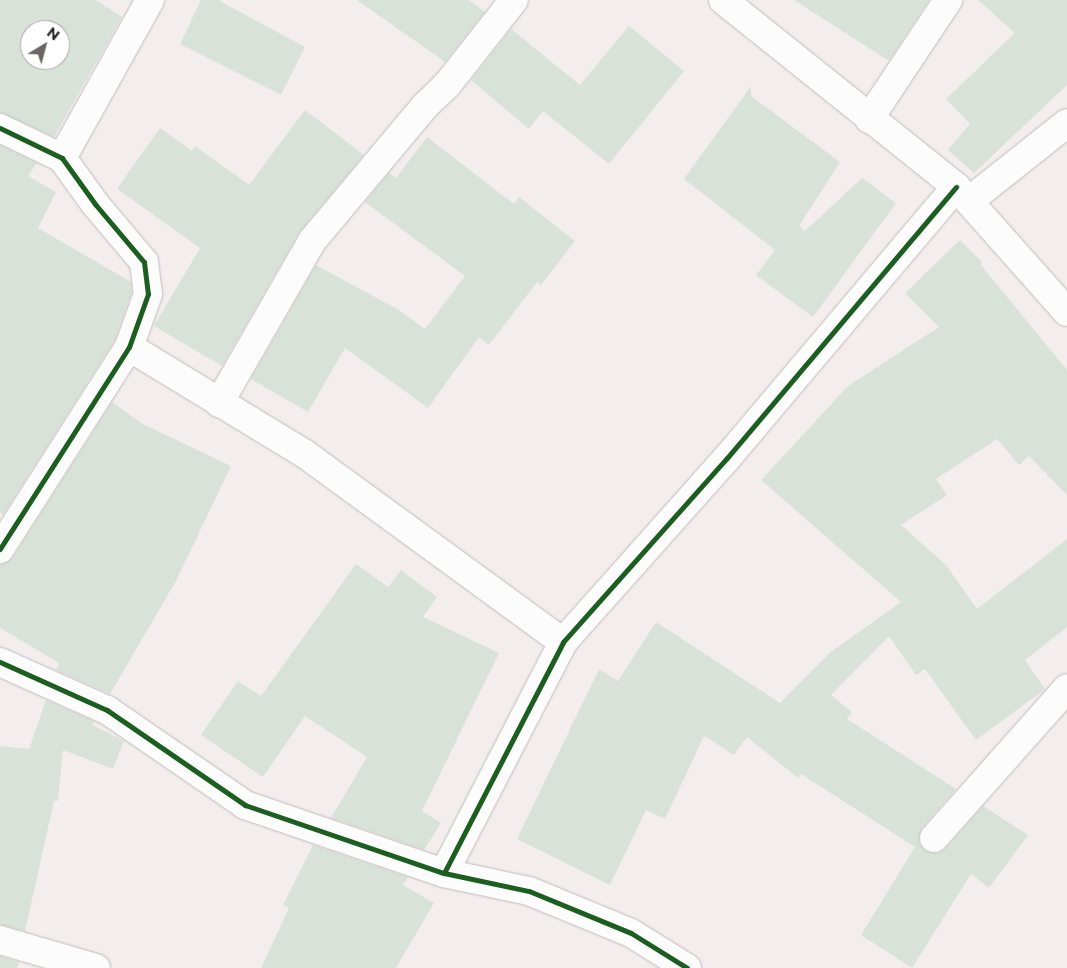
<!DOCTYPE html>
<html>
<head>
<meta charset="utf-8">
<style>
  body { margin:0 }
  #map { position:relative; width:1067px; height:968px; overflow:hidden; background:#f3eeed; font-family:Montserrat,sans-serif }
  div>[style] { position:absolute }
  .building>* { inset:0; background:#d8e2d9 }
  .roads { filter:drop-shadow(0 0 1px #c0bcbc) drop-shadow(0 0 1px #c0bcbc) }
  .minor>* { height:28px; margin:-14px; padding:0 14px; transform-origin:14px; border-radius:14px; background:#fdfcfc }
  .cycleway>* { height:5px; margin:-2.5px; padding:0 2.5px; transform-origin:2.5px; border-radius:2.5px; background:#1b5e20 }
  span { translate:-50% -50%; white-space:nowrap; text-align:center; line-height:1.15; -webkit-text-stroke:4px #fff; paint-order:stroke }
  .north { position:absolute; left:20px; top:20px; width:50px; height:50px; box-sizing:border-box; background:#fff; border:1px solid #a6a4a4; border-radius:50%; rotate:37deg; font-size:14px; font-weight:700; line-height:20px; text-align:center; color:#201c1c }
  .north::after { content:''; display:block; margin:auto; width:18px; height:22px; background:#6a6665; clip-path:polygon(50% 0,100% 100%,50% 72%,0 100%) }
</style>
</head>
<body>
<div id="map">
  <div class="building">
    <div style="clip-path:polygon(evenodd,0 0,96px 0,122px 17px,54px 137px,0 113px,0 0,30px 30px,60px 30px,60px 60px,30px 60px,30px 30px)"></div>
    <div style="clip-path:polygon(201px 0,218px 0,305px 47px,281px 95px,180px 44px)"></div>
    <div style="clip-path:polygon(357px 0,469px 0,485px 12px,445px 62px)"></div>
    <div style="clip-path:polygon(794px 0,929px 0,889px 61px)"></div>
    <div style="clip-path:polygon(978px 0,1067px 0,1067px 85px,974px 173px,948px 150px,970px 124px,946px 99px,1015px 33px)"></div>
    <div style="clip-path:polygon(629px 26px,684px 71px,609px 164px,543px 111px,529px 129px,471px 80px,511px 29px,580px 85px)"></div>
    <div style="clip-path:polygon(751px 86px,751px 96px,840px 162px,799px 226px,805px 231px,862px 178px,896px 203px,813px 317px,756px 275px,775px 250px,684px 179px)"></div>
    <div style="clip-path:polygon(305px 110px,364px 155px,299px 233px,222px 366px,154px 326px,200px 248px,117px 189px,160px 128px,192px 151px,195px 146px,249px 185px)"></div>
    <div style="clip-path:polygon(427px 137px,514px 204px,519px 197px,575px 241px,541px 285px,537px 282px,489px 345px,479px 337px,428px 408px,345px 348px,308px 412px,251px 379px,316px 265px,397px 309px,425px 329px,465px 276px,365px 202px,389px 173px,396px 178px)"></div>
    <div style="clip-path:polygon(0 145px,37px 163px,28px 176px,56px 192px,38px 228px,131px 282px,132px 292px,115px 340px,3px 515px,0 513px)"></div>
    <div style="clip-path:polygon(960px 240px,982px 262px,980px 264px,1067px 370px,1067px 495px,1029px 456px,1019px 465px,997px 439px,936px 479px,947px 495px,901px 525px,946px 565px,977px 609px,1067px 539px,1067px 627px,1025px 660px,1045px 689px,976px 740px,925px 669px,916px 675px,889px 636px,831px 695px,852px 712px,847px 719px,956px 789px,922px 828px,919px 842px,924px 850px,938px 853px,945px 849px,983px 806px,1028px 835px,989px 888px,971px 874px,912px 968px,861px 935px,915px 847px,801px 774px,798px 778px,747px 737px,734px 755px,704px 736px,665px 819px,646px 810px,610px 885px,517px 839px,599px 669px,618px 681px,656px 622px,780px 703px,832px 651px,901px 602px,761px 480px,848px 386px,939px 327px,905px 293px)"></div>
    <div style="clip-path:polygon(112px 402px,143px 424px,231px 466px,176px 581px,110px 694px,56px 670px,59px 663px,0 628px,0 565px,13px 557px)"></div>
    <div style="clip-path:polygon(356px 564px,388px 587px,401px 570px,437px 597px,423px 617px,499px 653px,422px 811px,441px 823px,424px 850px,331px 818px,367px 757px,305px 716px,263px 777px,201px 735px,238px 681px,261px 696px)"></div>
    <div style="clip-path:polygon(46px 700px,94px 721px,92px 725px,124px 741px,113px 769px,63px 750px,58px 801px,54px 801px,25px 931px,0 925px,0 746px,29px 749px)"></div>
    <div style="clip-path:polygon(313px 845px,408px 877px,403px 885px,434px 903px,396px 968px,261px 968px,289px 908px,283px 905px)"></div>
    <div style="clip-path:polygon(0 956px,19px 962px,17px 968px,0 968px)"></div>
  </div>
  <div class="roads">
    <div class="minor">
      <div style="left:723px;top:0;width:299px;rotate:38.7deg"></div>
      <div style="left:956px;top:187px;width:167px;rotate:48.4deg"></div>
      <div style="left:869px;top:119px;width:143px;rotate:-56.4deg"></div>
      <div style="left:0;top:128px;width:69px;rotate:25.8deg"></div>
      <div style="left:62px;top:158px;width:57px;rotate:54.3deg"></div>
      <div style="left:95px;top:204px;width:76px;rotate:49.8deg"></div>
      <div style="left:144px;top:262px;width:32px;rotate:83deg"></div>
      <div style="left:148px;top:294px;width:56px;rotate:109.7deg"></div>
      <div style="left:129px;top:347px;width:240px;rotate:122.6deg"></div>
      <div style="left:62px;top:158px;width:181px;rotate:-60.9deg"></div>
      <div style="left:969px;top:201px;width:125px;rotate:-38.5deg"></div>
      <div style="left:129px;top:347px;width:206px;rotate:31.3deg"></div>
      <div style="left:305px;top:454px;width:319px;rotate:36.1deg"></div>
      <div style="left:219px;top:403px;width:187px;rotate:-60.1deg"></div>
      <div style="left:312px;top:241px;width:176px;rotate:-50.1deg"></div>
      <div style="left:425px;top:106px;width:30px;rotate:-44deg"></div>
      <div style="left:447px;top:85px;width:108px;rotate:-51.8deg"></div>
      <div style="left:0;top:662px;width:117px;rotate:24.2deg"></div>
      <div style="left:107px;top:710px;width:168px;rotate:34.5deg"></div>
      <div style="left:245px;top:805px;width:210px;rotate:18.9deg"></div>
      <div style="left:444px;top:873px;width:87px;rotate:12deg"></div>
      <div style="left:529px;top:891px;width:110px;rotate:22.4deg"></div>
      <div style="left:631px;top:933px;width:66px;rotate:32deg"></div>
      <div style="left:934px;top:838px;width:200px;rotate:-48.4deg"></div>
      <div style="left:444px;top:873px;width:260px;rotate:-62.7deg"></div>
      <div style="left:563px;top:642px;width:246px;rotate:-48.3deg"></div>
      <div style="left:727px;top:458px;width:355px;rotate:-49.8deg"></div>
      <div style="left:0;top:940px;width:100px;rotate:16.3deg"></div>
    </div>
  </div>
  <div class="cycleway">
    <div style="left:0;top:128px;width:69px;rotate:25.8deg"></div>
    <div style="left:62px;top:158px;width:57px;rotate:54.3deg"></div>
    <div style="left:95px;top:204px;width:76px;rotate:49.8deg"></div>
    <div style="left:144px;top:262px;width:32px;rotate:83deg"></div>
    <div style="left:148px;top:294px;width:56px;rotate:109.7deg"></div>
    <div style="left:129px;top:347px;width:240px;rotate:122.6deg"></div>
    <div style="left:0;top:662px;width:117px;rotate:24.2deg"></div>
    <div style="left:107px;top:710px;width:168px;rotate:34.5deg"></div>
    <div style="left:245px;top:805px;width:210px;rotate:18.9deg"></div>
    <div style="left:444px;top:873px;width:87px;rotate:12deg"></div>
    <div style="left:529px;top:891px;width:110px;rotate:22.4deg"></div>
    <div style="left:631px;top:933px;width:66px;rotate:32deg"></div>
    <div style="left:444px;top:873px;width:260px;rotate:-62.7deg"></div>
    <div style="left:563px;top:642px;width:246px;rotate:-48.3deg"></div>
    <div style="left:727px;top:458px;width:355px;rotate:-49.8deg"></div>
  </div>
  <div class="north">N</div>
</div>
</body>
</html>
